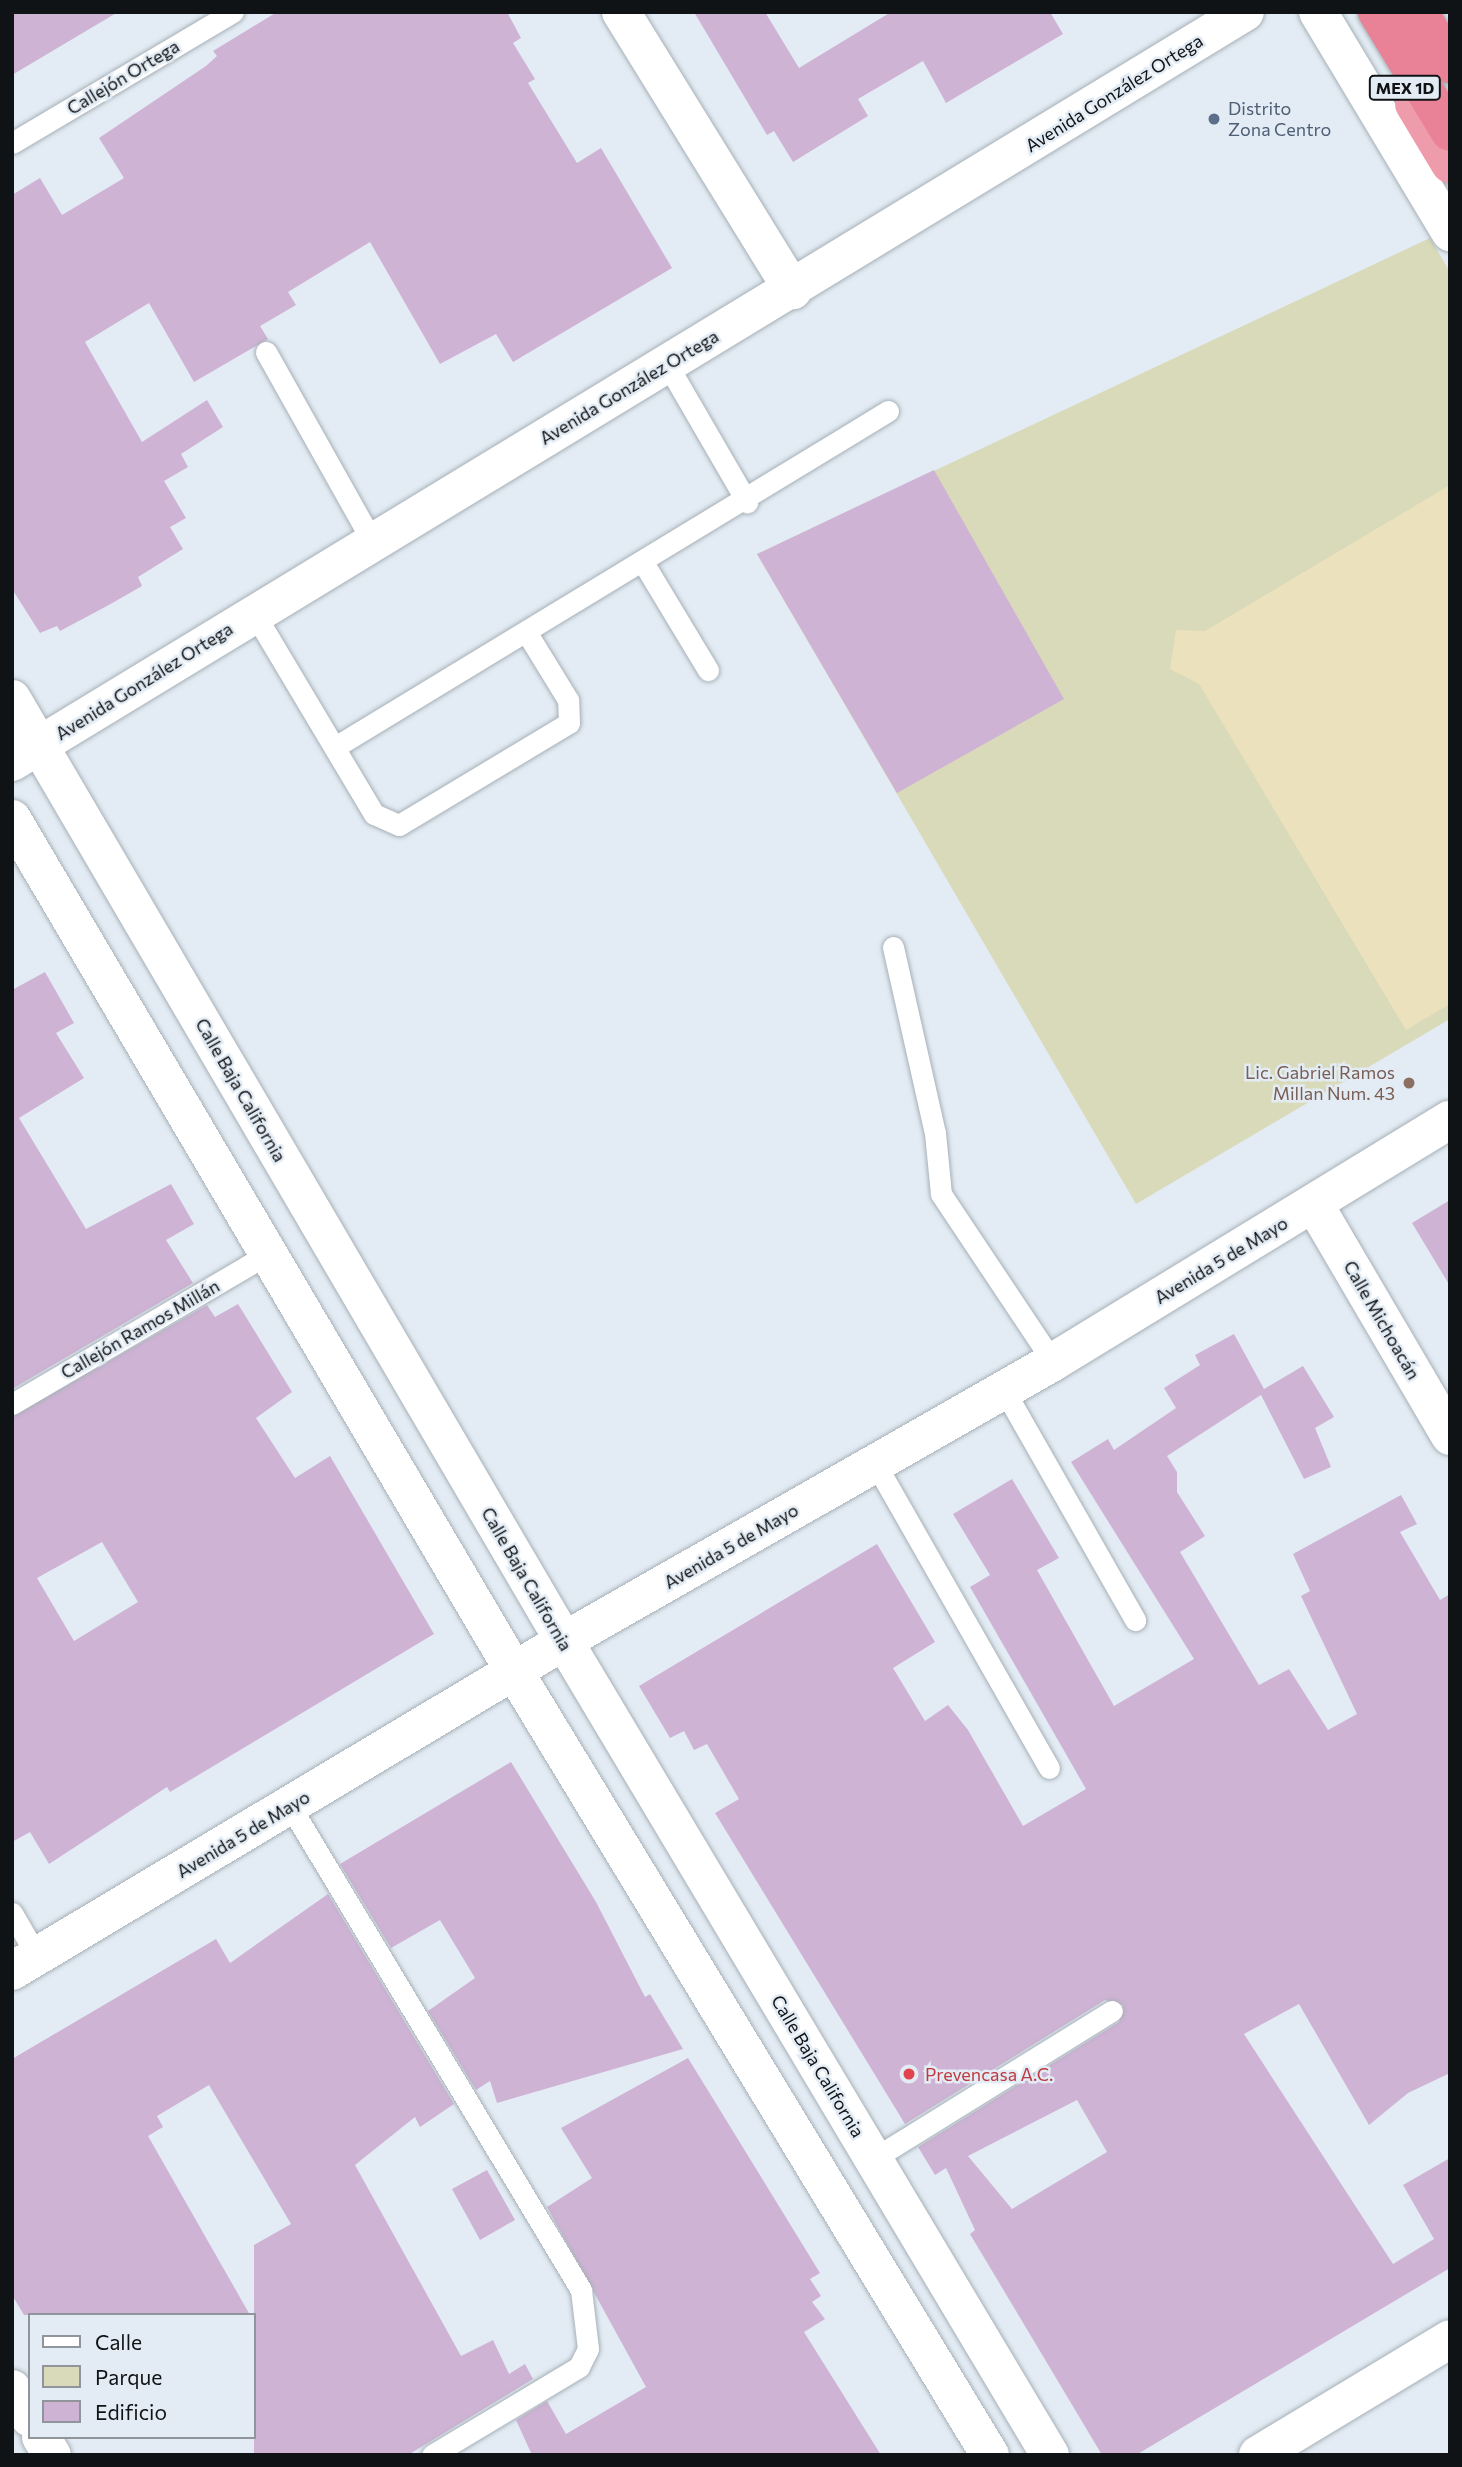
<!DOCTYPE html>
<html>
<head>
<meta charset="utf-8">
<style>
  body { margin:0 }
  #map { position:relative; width:1462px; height:2467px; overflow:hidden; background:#e3ecf4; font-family:Commissioner,sans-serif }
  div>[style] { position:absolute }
  .green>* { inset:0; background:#d8dab9 }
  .sand>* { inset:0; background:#ebe1bc }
  .building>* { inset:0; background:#cfb3d5 }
  .roads { filter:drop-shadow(0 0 2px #a7b0b7) drop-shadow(0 0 2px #a7b0b7) }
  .service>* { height:21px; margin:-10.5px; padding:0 10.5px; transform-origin:10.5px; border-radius:10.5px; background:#fff }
  .minor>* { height:38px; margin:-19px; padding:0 19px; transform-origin:19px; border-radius:19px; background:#fff }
  .tertiary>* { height:38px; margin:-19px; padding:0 19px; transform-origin:19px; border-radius:19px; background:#fff }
  .secondary>* { height:38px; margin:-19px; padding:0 19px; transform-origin:19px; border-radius:19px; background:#fff }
  .trunk>* { height:38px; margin:-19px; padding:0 19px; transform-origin:19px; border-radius:19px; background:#ee9bab }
  .motorway>* { height:38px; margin:-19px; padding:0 19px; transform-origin:19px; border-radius:19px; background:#e98296 }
  .dots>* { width:19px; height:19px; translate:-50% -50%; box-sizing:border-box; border:4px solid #e3ecf4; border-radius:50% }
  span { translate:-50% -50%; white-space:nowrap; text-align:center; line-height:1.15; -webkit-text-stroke:5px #e3ecf4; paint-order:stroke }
  .shield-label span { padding:2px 5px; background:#e3ecf4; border:2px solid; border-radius:5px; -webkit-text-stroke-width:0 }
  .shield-label { font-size:16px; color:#101316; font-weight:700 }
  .street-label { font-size:18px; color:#101316 }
  .service-label { font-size:18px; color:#4e5e75 }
  .left { translate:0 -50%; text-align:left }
  .education-label { font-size:18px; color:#785e54 }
  .right { translate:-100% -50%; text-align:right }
  .health-label { font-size:18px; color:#be3a42 }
  .frame { position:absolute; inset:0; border:14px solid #101316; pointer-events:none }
  .legend { position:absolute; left:28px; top:2313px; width:228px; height:126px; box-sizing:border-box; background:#e3ecf4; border:2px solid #8f959b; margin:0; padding:9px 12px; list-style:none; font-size:21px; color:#101316 }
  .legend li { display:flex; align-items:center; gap:14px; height:35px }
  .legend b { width:35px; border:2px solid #8f959b }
</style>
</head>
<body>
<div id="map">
  <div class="green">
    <div style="clip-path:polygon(1430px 238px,1450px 272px,1450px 1019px,1136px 1204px,757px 554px)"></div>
  </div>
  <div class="sand">
    <div style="clip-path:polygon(1450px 485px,1450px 1004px,1406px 1030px,1199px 684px,1170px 669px,1176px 630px,1205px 631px)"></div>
  </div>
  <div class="building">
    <div style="clip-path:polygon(12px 12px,118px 12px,12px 75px)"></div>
    <div style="clip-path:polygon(277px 12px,507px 12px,521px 38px,513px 43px,535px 79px,528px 83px,577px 163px,601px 148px,672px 268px,513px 362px,496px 334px,440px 364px,370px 242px,288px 292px,296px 305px,260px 326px,268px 339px,194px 382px,149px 303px,85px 342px,142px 442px,207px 400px,223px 427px,181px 454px,188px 467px,164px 481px,186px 518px,170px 527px,183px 549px,138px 577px,142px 586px,107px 606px,60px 631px,57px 626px,40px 633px,12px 589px,12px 195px,40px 178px,62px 215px,124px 178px,99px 138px,206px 66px,217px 56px,213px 51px)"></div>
    <div style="clip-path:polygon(694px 12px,765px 12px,799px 68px,891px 12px,1050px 12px,1063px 34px,946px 103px,923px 61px,858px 99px,868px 116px,793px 162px,774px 131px,767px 135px)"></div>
    <div style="clip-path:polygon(934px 470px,1064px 699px,897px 793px,757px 554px)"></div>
    <div style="clip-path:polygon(45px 972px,74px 1023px,56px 1033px,84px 1078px,19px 1118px,86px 1229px,171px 1184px,194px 1224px,166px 1240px,193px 1283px,12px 1389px,12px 990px)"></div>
    <div style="clip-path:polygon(1450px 1200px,1450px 1286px,1412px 1223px)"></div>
    <div style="clip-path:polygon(evenodd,238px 1304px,292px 1392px,256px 1418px,295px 1478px,330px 1456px,434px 1634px,170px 1792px,167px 1787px,49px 1864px,30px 1832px,12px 1842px,12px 1417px,207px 1305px,215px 1317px,238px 1304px,102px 1542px,138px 1602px,74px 1641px,37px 1578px,102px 1542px)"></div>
    <div style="clip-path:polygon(evenodd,1234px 1334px,1264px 1389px,1303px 1366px,1334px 1417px,1315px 1428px,1331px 1467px,1304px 1479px,1261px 1395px,1167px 1456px,1177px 1472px,1177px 1492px,1205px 1536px,1180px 1552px,1259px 1685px,1289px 1669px,1328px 1730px,1357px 1714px,1301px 1596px,1310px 1591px,1293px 1554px,1401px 1495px,1417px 1524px,1400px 1532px,1440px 1600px,1450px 1594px,1450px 2073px,1408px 2093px,1369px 2125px,1299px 2004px,1244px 2034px,1393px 2264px,1434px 2239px,1403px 2185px,1450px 2158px,1450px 2268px,1136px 2455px,1102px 2455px,970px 2234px,975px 2230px,946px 2168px,935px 2175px,918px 2147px,1119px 2022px,1123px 2005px,1105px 2000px,905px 2124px,715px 1813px,739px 1799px,707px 1744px,694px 1750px,684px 1731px,670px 1738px,639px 1686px,877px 1544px,935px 1642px,893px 1668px,925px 1721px,948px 1705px,968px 1730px,1023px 1826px,1086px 1789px,970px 1587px,990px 1575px,953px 1514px,1012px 1479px,1059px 1558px,1037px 1570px,1114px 1706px,1194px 1659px,1071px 1462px,1108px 1439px,1114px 1450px,1176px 1408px,1164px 1388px,1200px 1365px,1195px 1355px,1234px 1334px,1077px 2100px,1107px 2152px,1012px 2209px,968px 2156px,1077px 2100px)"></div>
    <div style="clip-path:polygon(511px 1762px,596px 1902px,645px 1997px,650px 1994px,683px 2049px,497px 2103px,490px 2081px,476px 2090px,428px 2011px,475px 1978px,440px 1920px,391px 1948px,340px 1864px)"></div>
    <div style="clip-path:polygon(328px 1894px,454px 2104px,420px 2127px,415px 2117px,355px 2165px,461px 2356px,493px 2340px,509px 2374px,525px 2364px,533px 2379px,408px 2455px,254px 2455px,254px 2245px,291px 2224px,209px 2085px,157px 2116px,163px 2127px,148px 2136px,250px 2315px,24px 2315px,12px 2295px,12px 2059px,216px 1939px,230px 1963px)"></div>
    <div style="clip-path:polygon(688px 2058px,820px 2273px,810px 2279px,821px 2296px,812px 2302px,825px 2319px,804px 2332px,881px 2455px,532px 2455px,516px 2420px,547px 2401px,566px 2434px,646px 2387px,547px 2207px,592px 2178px,561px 2128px)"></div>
    <div style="clip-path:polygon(487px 2170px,515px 2220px,480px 2240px,452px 2189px)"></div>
  </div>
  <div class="roads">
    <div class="service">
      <div style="left:12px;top:143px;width:257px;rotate:-30.7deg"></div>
      <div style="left:266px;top:352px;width:217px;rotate:60.7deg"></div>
      <div style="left:667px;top:364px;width:160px;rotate:59.9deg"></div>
      <div style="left:644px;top:564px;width:124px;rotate:58.9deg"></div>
      <div style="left:254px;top:613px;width:234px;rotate:59.2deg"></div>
      <div style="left:374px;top:814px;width:27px;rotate:24deg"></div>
      <div style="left:399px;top:825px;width:198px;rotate:-31deg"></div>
      <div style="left:569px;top:723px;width:23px;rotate:-92deg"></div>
      <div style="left:568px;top:700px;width:79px;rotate:-121.5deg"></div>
      <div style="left:335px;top:747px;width:647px;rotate:-31.28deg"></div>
      <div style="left:893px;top:947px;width:191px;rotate:77.3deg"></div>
      <div style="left:935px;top:1133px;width:61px;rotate:84.4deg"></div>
      <div style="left:941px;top:1194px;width:202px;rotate:56.3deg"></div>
      <div style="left:1004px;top:1390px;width:265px;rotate:60.3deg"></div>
      <div style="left:12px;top:1404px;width:297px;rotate:-30.4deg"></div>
      <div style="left:875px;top:1463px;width:351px;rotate:60.3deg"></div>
      <div style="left:290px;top:1806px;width:565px;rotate:58.98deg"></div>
      <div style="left:581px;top:2290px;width:59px;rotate:83.2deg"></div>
      <div style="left:588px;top:2349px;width:20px;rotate:117deg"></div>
      <div style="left:579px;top:2367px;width:171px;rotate:149.1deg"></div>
      <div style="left:12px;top:1913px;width:50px;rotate:59.8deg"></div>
      <div style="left:873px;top:2159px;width:281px;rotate:-31.8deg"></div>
    </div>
    <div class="minor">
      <div style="left:621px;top:12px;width:327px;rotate:58.3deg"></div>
      <div style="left:1314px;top:1204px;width:269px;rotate:59.6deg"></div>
    </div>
    <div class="tertiary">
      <div style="left:12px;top:699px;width:1092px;rotate:59.63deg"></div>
      <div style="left:564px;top:1641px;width:948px;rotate:59.16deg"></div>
      <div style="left:12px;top:762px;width:1443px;rotate:-31.31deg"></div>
      <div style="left:12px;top:819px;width:989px;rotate:59.49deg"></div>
      <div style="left:514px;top:1671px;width:917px;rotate:58.74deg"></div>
      <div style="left:12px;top:1971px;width:643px;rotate:-30.87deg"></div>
      <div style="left:564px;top:1641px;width:563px;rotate:-29.71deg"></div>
      <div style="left:1053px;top:1362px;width:465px;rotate:-31.4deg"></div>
      <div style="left:1258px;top:2455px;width:224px;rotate:-31.1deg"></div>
    </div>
    <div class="secondary">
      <div style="left:1318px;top:12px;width:257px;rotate:59deg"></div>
      <div style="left:12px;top:2389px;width:34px;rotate:58deg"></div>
      <div style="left:41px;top:2437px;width:21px;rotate:59deg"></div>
    </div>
    <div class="trunk">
      <div style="left:1414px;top:104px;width:70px;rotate:59deg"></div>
    </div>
    <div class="motorway">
      <div style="left:1377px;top:12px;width:140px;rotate:58.7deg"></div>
      <div style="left:1419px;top:12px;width:61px;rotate:59.2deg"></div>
    </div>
  </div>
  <div class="dots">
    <div style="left:1214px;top:119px;background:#5c6f8a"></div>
    <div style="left:1409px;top:1083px;background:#8d6e63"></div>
    <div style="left:909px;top:2074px;background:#e0444e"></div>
  </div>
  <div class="shield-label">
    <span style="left:1405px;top:88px">MEX 1D</span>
  </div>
  <div class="street-label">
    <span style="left:123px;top:77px;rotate:-31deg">Callejón Ortega</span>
    <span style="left:1114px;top:93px;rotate:-32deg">Avenida González Ortega</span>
    <span style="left:629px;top:387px;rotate:-31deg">Avenida González Ortega</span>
    <span style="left:144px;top:681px;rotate:-32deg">Avenida González Ortega</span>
    <span style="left:241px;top:1090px;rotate:60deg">Calle Baja California</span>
    <span style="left:1221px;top:1260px;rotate:-31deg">Avenida 5 de Mayo</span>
    <span style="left:1382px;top:1320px;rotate:60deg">Calle Michoacán</span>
    <span style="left:140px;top:1329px;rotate:-30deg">Callejón Ramos Millán</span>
    <span style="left:731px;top:1546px;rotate:-30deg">Avenida 5 de Mayo</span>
    <span style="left:527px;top:1579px;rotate:60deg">Calle Baja California</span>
    <span style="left:243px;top:1834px;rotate:-31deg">Avenida 5 de Mayo</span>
    <span style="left:818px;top:2066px;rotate:59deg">Calle Baja California</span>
  </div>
  <div class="service-label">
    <span class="left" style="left:1228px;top:119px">Distrito<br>Zona Centro</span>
  </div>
  <div class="education-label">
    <span class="right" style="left:1395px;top:1083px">Lic. Gabriel Ramos<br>Millan Num. 43</span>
  </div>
  <div class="health-label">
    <span class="left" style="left:925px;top:2074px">Prevencasa A.C.</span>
  </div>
  <div class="frame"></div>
  <ul class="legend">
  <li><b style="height:9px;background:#fff"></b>Calle</li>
  <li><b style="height:19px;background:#d8dab9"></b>Parque</li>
  <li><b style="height:19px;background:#cfb3d5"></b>Edificio</li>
  </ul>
</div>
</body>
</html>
